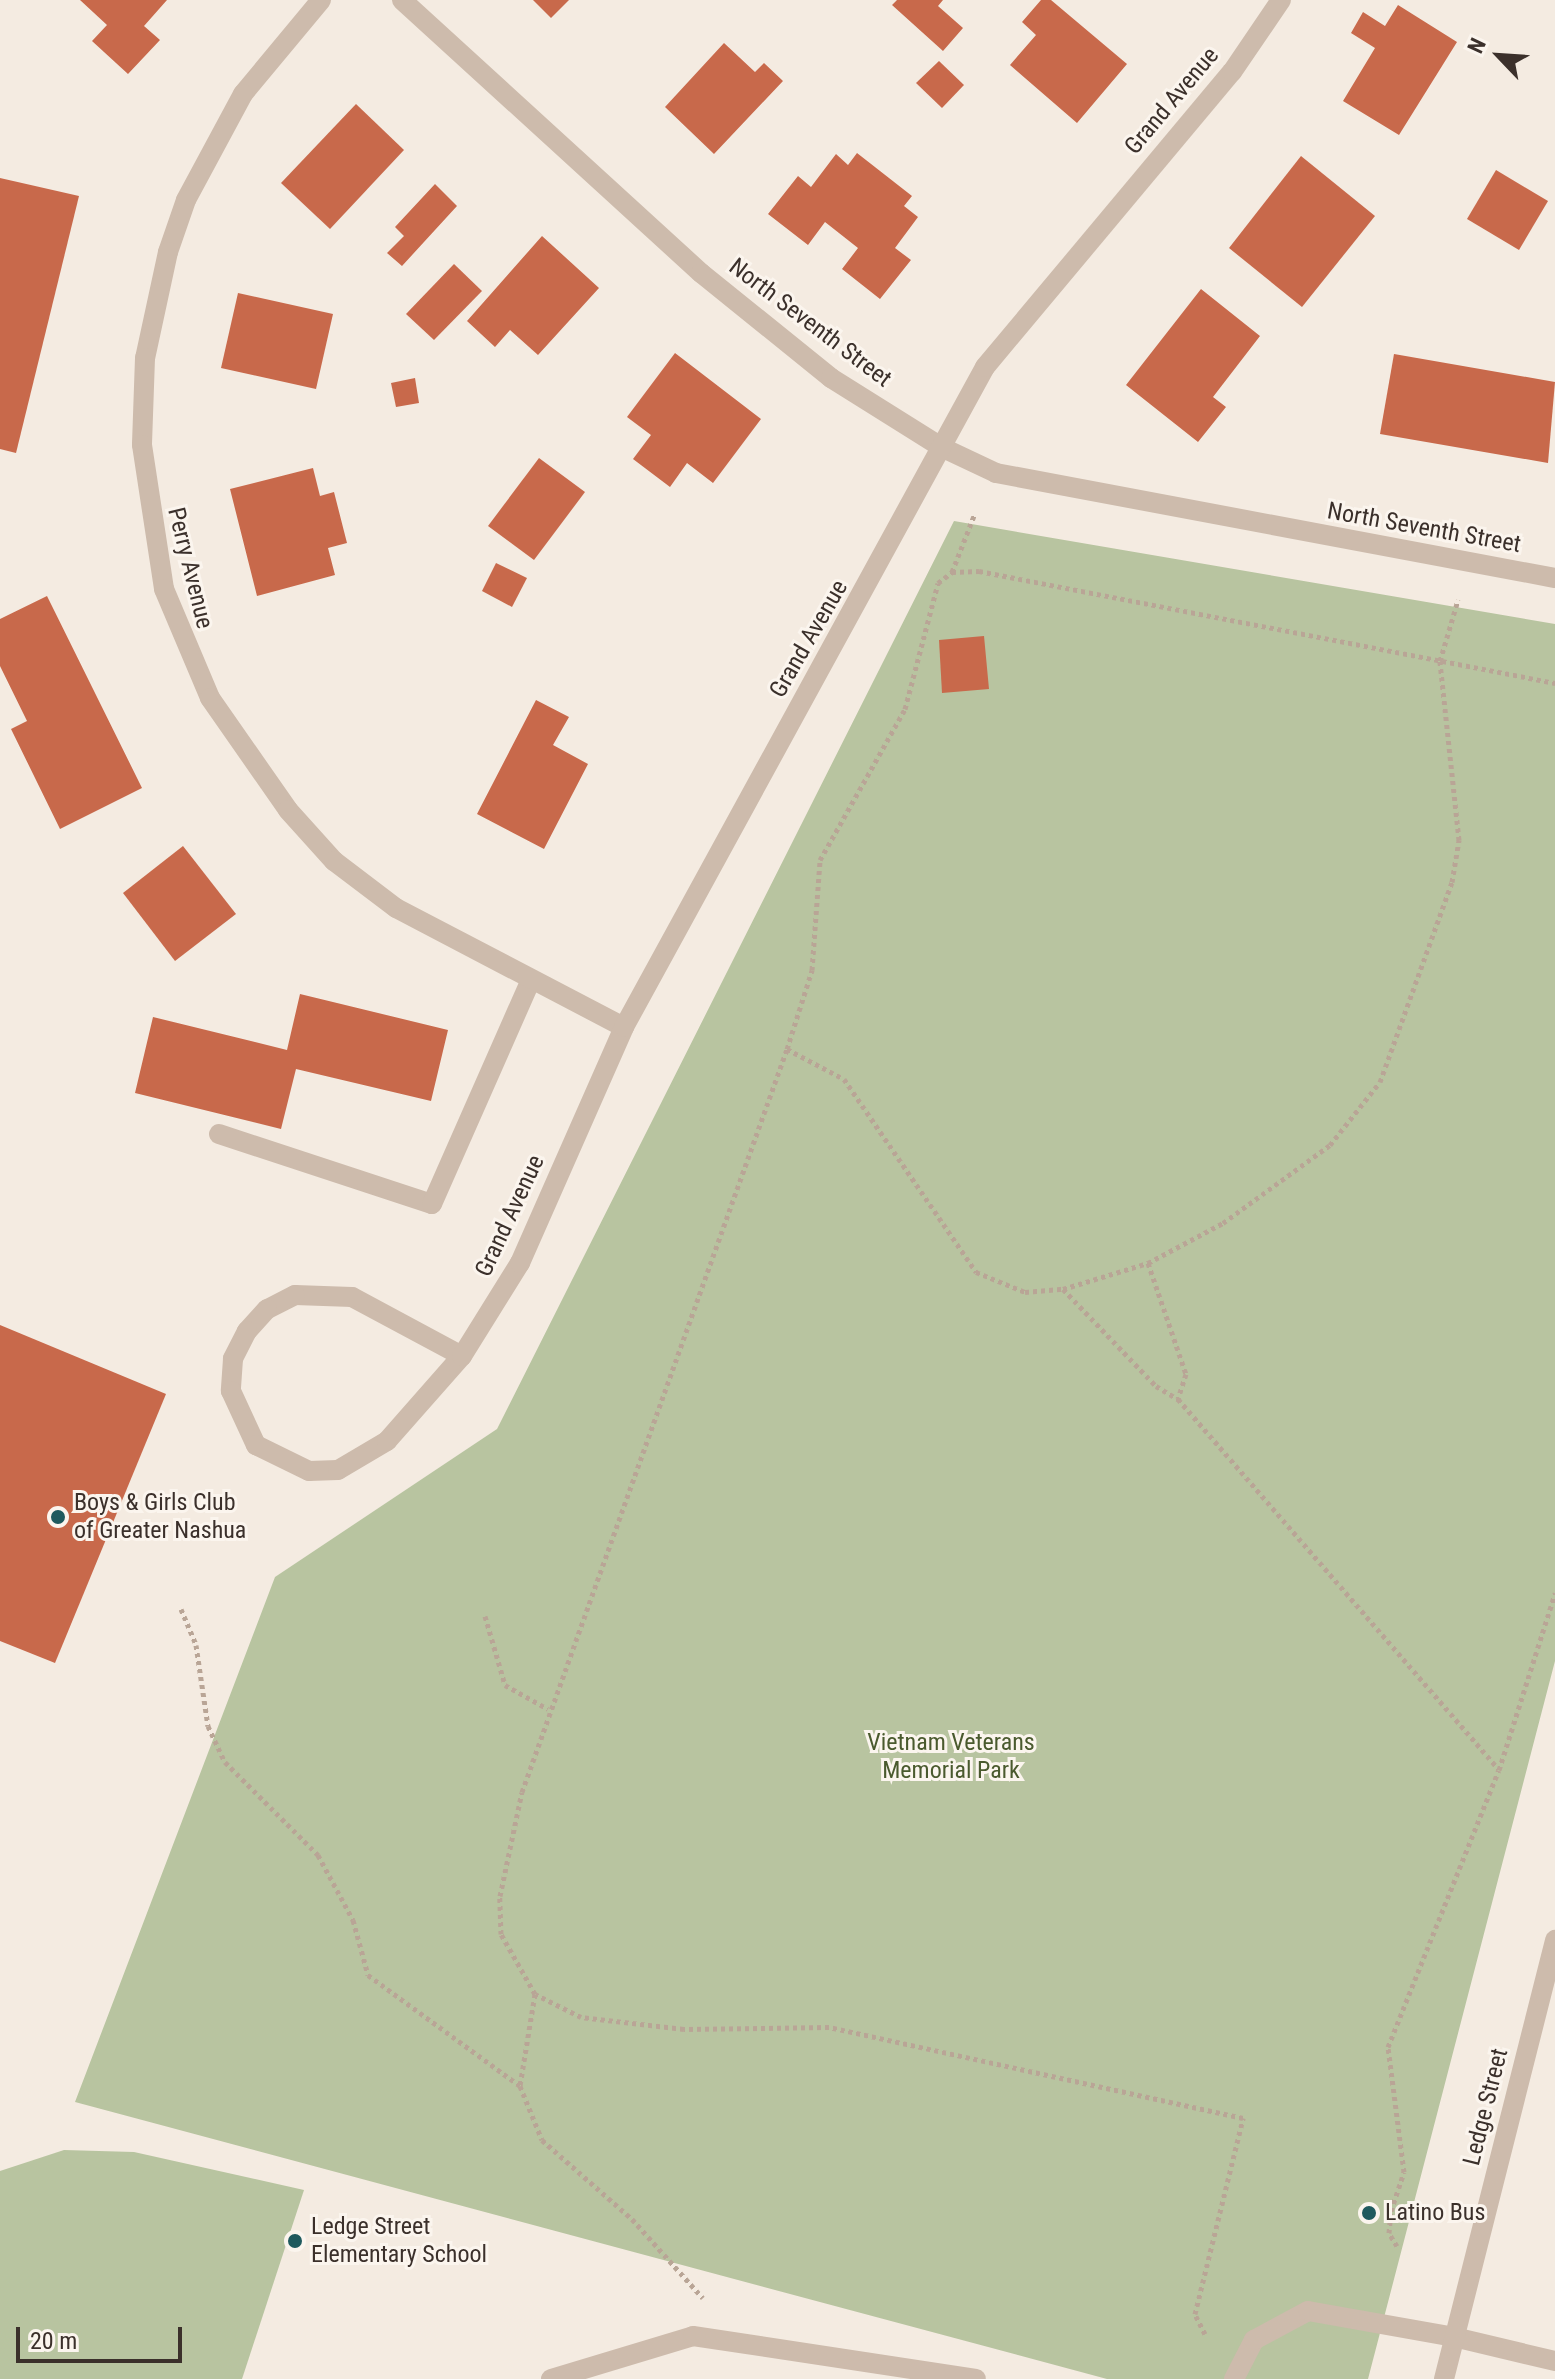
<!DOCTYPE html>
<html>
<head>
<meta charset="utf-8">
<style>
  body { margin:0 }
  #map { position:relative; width:1555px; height:2379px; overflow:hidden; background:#f4ebe1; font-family:"Roboto Condensed",sans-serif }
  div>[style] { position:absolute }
  .green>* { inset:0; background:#b8c4a0 }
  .building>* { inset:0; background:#c8694b }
  .path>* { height:5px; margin-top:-2.5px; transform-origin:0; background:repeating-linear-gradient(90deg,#b9a596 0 4px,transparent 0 8px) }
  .service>* { height:20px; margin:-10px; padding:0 10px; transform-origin:10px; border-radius:10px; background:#cdbbac }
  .minor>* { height:20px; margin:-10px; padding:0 10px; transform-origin:10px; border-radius:10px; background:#cdbbac }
  .tertiary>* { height:20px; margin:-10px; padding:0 10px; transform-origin:10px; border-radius:10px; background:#cdbbac }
  .dots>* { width:22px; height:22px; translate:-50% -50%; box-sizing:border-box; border:4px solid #fbf5ee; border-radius:50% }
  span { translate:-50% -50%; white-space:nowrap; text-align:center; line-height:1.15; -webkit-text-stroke:6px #fbf5ee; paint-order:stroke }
  .street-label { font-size:24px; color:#3b302b }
  .poi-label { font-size:24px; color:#3b302b }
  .left { translate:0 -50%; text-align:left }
  .park-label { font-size:24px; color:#4a5a2e }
  .north { position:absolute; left:1459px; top:16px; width:80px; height:80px; -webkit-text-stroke:6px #fbf5ee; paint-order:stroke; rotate:295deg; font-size:22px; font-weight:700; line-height:32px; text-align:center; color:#3b302b }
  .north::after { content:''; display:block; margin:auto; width:28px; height:36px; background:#3b302b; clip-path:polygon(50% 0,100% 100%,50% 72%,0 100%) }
  .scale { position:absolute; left:16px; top:2327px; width:166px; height:36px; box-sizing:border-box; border:4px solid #3b302b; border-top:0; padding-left:10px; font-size:24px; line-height:28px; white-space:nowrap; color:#3b302b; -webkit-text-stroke:6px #fbf5ee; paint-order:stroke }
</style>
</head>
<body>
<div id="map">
  <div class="green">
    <div style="clip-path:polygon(954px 521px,1555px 624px,1555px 1661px,1368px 2379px,1107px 2379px,75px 2102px,275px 1577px,497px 1429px)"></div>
    <div style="clip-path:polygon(64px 2150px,134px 2152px,304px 2190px,242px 2379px,0 2379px,0 2171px)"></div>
  </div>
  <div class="building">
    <div style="clip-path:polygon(80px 0,167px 0,144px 26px,160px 40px,128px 74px,92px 41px,107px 25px)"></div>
    <div style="clip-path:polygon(533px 0,569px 0,551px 18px)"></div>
    <div style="clip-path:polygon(897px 0,943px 0,938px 6px,963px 28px,943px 51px,892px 5px)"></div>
    <div style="clip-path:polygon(1041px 0,1051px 0,1127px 64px,1077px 123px,1010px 65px,1036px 35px,1022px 22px)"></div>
    <div style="clip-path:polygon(1398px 5px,1457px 42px,1399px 135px,1343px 101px,1375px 48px,1351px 33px,1363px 12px,1385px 26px)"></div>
    <div style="clip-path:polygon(724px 43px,755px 72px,764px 63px,783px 81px,714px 154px,665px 107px)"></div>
    <div style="clip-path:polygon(939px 61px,964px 85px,942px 108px,916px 83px)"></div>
    <div style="clip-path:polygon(356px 104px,404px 150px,330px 229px,281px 183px)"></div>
    <div style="clip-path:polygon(857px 153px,912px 196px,904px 206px,918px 217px,895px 248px,911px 260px,880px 299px,842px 269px,858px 248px,825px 222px,808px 245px,768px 214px,798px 176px,811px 187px,836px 154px,848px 165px)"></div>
    <div style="clip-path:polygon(1301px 156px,1375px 216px,1302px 307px,1229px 248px)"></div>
    <div style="clip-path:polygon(1496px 170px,1548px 201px,1519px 250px,1467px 219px)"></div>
    <div style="clip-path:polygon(0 178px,79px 196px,16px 453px,0 449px)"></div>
    <div style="clip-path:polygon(435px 184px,457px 206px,402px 266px,387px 253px,404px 236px,395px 227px)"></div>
    <div style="clip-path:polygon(542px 236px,599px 288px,538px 355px,510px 330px,495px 347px,467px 321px)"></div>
    <div style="clip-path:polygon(454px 264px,482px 291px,434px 340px,406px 314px)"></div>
    <div style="clip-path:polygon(1201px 289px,1260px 336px,1213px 397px,1226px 407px,1198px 442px,1126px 385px)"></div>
    <div style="clip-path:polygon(238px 293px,333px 314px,316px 389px,221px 368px)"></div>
    <div style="clip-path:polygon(675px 353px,761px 419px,713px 483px,687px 463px,670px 487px,633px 459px,651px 435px,627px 417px)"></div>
    <div style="clip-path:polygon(1394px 354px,1555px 382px,1548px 463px,1380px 434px)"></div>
    <div style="clip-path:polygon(415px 378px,419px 403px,396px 407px,391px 383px)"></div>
    <div style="clip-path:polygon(539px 458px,585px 492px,534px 560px,488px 526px)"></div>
    <div style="clip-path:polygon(313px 468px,320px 496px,334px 492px,347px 543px,328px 548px,335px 575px,257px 596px,230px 489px)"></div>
    <div style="clip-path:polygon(496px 563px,527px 578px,512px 607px,482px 591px)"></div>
    <div style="clip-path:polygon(47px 596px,142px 788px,60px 829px,11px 729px,27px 721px,0 666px,0 619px)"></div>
    <div style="clip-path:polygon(984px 636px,989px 689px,942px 693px,939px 640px)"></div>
    <div style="clip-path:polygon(536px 700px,569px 717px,553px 745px,588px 764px,544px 849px,477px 814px)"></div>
    <div style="clip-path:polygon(183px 846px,236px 914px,175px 961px,123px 893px)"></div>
    <div style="clip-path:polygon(300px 994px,448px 1030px,431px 1101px,296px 1069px,281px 1129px,135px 1093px,153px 1017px,287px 1050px)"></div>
    <div style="clip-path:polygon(0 1325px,166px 1394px,55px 1663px,0 1641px)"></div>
  </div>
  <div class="path">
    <div style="left:952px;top:572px;width:63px;rotate:-68.7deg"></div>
    <div style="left:787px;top:1049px;width:64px;rotate:27.8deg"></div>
    <div style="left:844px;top:1079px;width:234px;rotate:55.6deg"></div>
    <div style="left:976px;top:1272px;width:53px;rotate:22.2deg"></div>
    <div style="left:1025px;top:1292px;width:38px;rotate:-5deg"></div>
    <div style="left:1063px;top:1289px;width:89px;rotate:-17deg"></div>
    <div style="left:1148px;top:1263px;width:85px;rotate:-28.1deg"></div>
    <div style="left:1223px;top:1223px;width:132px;rotate:-36.1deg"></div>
    <div style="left:1330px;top:1145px;width:80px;rotate:-51.6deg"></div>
    <div style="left:1380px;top:1082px;width:213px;rotate:-70.2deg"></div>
    <div style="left:1452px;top:882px;width:43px;rotate:-80.5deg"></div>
    <div style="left:1459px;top:840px;width:180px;rotate:-96.1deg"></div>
    <div style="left:1440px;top:661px;width:64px;rotate:-73.6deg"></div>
    <div style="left:1148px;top:1263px;width:117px;rotate:71.1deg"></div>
    <div style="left:1186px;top:1374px;width:26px;rotate:108deg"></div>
    <div style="left:1063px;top:1289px;width:134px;rotate:46.2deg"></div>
    <div style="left:1156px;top:1386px;width:26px;rotate:31deg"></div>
    <div style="left:1178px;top:1399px;width:489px;rotate:49.1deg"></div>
    <div style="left:181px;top:1609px;width:39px;rotate:67deg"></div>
    <div style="left:196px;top:1645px;width:82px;rotate:81.6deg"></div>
    <div style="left:208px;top:1726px;width:40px;rotate:65deg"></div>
    <div style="left:225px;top:1762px;width:132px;rotate:45deg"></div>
    <div style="left:318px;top:1855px;width:74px;rotate:61.7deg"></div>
    <div style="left:353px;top:1920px;width:57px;rotate:74.7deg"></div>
    <div style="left:368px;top:1975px;width:188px;rotate:36.1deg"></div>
    <div style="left:485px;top:1616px;width:72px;rotate:73.8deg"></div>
    <div style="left:505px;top:1685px;width:49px;rotate:29.2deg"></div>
    <div style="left:535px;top:1994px;width:93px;rotate:99.3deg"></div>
    <div style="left:520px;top:2086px;width:58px;rotate:67.8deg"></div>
    <div style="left:542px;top:2140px;width:120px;rotate:41.3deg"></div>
    <div style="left:632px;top:2219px;width:106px;rotate:48.1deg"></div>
    <div style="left:1397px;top:2246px;width:15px;rotate:-122deg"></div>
    <div style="left:1389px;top:2233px;width:22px;rotate:-85deg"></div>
    <div style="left:1391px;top:2211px;width:41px;rotate:-71.6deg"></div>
    <div style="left:1404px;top:2172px;width:126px;rotate:-97.3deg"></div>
    <div style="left:1388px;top:2047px;width:298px;rotate:-68.2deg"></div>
    <div style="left:1499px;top:1770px;width:186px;rotate:-72.4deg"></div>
    <div style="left:1205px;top:2334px;width:22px;rotate:-117deg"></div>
    <div style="left:1195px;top:2314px;width:202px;rotate:-76.2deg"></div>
    <div style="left:1243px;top:2118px;width:424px;rotate:-167.6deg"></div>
    <div style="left:829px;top:2027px;width:145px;rotate:179.2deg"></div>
    <div style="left:684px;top:2029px;width:104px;rotate:-173.4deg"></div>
    <div style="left:581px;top:2017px;width:51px;rotate:-153.4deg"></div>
    <div style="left:535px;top:1994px;width:69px;rotate:-119.5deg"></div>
    <div style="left:501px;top:1934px;width:38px;rotate:-92deg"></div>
    <div style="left:500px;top:1896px;width:106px;rotate:-78.1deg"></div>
    <div style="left:522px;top:1792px;width:789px;rotate:-70.37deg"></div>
    <div style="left:787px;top:1049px;width:83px;rotate:-72.4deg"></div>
    <div style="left:812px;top:970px;width:110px;rotate:-85.8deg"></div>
    <div style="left:820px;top:860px;width:173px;rotate:-60.6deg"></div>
    <div style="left:905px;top:709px;width:130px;rotate:-75.3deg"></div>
    <div style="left:938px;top:583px;width:18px;rotate:-38deg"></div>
    <div style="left:952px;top:572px;width:27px;rotate:-2deg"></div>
    <div style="left:979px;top:571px;width:587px;rotate:11deg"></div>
  </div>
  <div class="service">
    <div style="left:219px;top:1134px;width:224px;rotate:18.2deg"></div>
    <div style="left:432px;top:1204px;width:243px;rotate:-66.2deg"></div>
    <div style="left:551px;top:2379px;width:148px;rotate:-16.8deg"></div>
    <div style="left:693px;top:2336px;width:286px;rotate:8.6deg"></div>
    <div style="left:1234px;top:2379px;width:44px;rotate:-62.9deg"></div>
    <div style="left:1254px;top:2340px;width:61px;rotate:-28.2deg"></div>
    <div style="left:1308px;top:2311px;width:148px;rotate:10.1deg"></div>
  </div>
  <div class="minor">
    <div style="left:321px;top:0;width:122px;rotate:129.7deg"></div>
    <div style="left:243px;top:94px;width:120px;rotate:118.3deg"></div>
    <div style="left:186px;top:200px;width:55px;rotate:109.1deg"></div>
    <div style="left:168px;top:252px;width:108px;rotate:102.2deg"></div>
    <div style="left:145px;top:358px;width:87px;rotate:92deg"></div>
    <div style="left:142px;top:445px;width:146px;rotate:81.3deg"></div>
    <div style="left:164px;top:589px;width:118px;rotate:67.1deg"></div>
    <div style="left:210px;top:698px;width:136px;rotate:55.1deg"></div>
    <div style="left:288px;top:810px;width:69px;rotate:48deg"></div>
    <div style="left:334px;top:861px;width:78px;rotate:37.2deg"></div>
    <div style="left:396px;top:908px;width:257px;rotate:27.6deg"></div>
    <div style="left:402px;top:0;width:405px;rotate:42.4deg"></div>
    <div style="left:701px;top:273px;width:167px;rotate:38.9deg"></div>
    <div style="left:831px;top:378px;width:130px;rotate:32.1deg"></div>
    <div style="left:941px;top:447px;width:61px;rotate:25.3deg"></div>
    <div style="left:996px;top:473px;width:569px;rotate:10.64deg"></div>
    <div style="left:462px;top:1356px;width:125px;rotate:-151.8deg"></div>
    <div style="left:352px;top:1297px;width:57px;rotate:-178deg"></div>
    <div style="left:295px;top:1295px;width:31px;rotate:153deg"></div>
    <div style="left:267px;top:1309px;width:30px;rotate:132deg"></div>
    <div style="left:247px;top:1331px;width:31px;rotate:117deg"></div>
    <div style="left:233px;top:1359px;width:32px;rotate:94deg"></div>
    <div style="left:231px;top:1391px;width:60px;rotate:65.2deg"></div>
    <div style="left:256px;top:1445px;width:59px;rotate:26.1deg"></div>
    <div style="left:309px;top:1471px;width:29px;rotate:-2deg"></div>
    <div style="left:338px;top:1470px;width:57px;rotate:-30.6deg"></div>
    <div style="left:387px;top:1441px;width:113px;rotate:-48.6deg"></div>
    <div style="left:462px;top:1356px;width:110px;rotate:-58.1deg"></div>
    <div style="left:520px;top:1263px;width:258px;rotate:-66.2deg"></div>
    <div style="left:624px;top:1027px;width:752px;rotate:-61.32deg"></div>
    <div style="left:985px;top:367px;width:385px;rotate:-50.1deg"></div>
    <div style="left:1232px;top:72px;width:87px;rotate:-55.8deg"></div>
    <div style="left:1454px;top:2337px;width:104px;rotate:13.4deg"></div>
  </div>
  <div class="tertiary">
    <div style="left:1444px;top:2379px;width:453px;rotate:-75.8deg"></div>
  </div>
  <div class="dots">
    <div style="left:58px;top:1517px;background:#1f5a5e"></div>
    <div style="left:1369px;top:2213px;background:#1f5a5e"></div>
    <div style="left:295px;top:2241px;background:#1f5a5e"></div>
  </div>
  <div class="street-label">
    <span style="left:1172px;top:101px;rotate:-50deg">Grand Avenue</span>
    <span style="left:810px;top:323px;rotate:37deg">North Seventh Street</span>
    <span style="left:1424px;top:528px;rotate:10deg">North Seventh Street</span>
    <span style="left:190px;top:568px;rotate:76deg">Perry Avenue</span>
    <span style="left:809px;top:639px;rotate:-60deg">Grand Avenue</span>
    <span style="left:510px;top:1216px;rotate:-65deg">Grand Avenue</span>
    <span style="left:1486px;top:2107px;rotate:-76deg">Ledge Street</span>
  </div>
  <div class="poi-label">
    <span class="left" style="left:74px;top:1517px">Boys &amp; Girls Club<br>of Greater Nashua</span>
    <span class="left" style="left:1385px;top:2213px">Latino Bus</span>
    <span class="left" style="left:311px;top:2241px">Ledge Street<br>Elementary School</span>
  </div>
  <div class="park-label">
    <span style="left:951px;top:1757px">Vietnam Veterans<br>Memorial Park</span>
  </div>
  <div class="north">N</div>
  <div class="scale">20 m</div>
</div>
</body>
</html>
